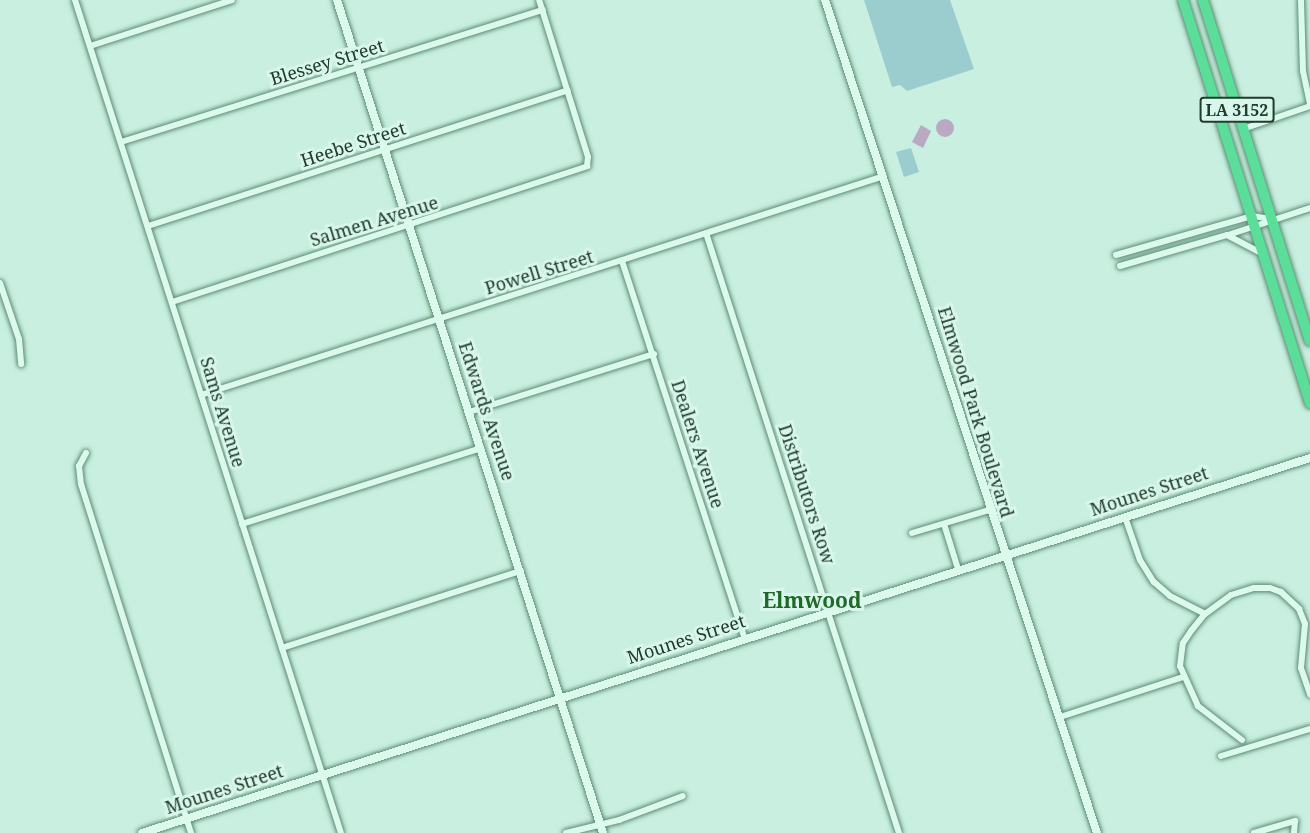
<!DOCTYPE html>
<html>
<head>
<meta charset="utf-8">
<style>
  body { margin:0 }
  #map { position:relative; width:1310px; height:833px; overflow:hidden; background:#c8efe0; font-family:"Noto Serif",serif }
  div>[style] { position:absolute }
  .green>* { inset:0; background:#9bccce }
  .water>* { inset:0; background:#b9a9c3 }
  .round { border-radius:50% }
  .roads { filter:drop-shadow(0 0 2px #5c8c72) drop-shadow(0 0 2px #5c8c72) }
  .street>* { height:6px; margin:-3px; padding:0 3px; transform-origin:3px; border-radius:3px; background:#dcf9ee }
  .secondary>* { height:8px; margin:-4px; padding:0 4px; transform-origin:4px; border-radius:4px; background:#dcf9ee }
  .highway>* { height:10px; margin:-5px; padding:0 5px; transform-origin:5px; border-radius:5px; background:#5ade99 }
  span { translate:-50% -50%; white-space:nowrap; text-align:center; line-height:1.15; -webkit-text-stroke:6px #d8f6eb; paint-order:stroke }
  .shield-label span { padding:2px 4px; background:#d8f6eb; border:2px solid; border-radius:4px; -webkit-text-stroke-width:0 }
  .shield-label { font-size:16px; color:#203c2b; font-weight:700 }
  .street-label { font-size:18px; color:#203c2b }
  .quarter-label { font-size:21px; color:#1f6929; font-weight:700 }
</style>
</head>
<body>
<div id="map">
  <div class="green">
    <div style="clip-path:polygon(864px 0,950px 0,974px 69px,907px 91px,900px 85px,892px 87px)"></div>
    <div style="clip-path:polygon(911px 148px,919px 172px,904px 177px,896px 152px)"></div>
  </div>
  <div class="water">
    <div class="round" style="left:936px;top:119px;width:18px;height:18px"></div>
    <div style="clip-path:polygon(921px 125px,931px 131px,923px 148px,912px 142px)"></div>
  </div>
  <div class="roads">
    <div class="street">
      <div style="left:75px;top:0;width:874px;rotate:72.29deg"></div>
      <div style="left:1301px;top:0;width:71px;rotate:88.4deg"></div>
      <div style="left:1303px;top:71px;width:33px;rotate:78deg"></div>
      <div style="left:90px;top:46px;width:149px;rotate:-17.9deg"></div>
      <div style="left:1243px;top:129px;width:71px;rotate:-18.9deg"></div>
      <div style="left:121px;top:142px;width:442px;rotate:-17.4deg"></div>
      <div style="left:148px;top:226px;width:441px;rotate:-17.9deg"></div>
      <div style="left:706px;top:233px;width:630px;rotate:72.17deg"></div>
      <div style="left:1228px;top:235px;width:86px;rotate:-18.2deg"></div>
      <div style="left:1116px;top:255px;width:141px;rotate:-16deg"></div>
      <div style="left:1252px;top:216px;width:20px;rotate:9deg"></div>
      <div style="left:622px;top:261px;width:395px;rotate:72deg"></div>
      <div style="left:1120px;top:266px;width:111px;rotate:-16.2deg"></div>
      <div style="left:1227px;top:235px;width:41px;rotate:27.8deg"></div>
      <div style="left:0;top:283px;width:59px;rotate:71.3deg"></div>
      <div style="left:19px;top:339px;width:25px;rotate:85deg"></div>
      <div style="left:172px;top:302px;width:437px;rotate:-18.1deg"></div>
      <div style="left:587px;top:166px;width:9px;rotate:-84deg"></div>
      <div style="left:588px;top:157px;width:164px;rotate:-107.3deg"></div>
      <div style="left:201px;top:395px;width:717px;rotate:-17.78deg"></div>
      <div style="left:469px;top:412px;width:194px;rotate:-17.4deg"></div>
      <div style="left:86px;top:453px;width:15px;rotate:118deg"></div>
      <div style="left:79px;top:466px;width:18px;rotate:84deg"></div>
      <div style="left:81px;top:484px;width:366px;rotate:72.5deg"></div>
      <div style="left:1125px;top:517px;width:46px;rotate:70.8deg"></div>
      <div style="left:1140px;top:560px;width:26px;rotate:58deg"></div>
      <div style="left:1154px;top:582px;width:21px;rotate:41deg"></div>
      <div style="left:1170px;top:596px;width:39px;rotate:27deg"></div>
      <div style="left:242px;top:524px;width:251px;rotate:-17.6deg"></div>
      <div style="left:944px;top:524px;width:47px;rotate:72.7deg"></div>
      <div style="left:912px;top:533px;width:80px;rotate:-16.6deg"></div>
      <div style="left:282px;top:648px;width:251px;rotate:-17.9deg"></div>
      <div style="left:1060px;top:717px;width:129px;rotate:-18deg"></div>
      <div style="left:1242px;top:740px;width:56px;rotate:-142.3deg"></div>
      <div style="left:1198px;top:706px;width:44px;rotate:-114.2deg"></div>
      <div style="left:1180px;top:666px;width:23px;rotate:-83deg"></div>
      <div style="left:1183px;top:643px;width:14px;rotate:-56deg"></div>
      <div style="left:1191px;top:631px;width:22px;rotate:-51deg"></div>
      <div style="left:1205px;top:614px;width:32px;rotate:-36deg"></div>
      <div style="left:1231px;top:595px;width:24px;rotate:-17deg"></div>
      <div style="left:1254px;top:588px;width:16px"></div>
      <div style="left:1270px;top:588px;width:12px;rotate:20deg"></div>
      <div style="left:1281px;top:592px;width:25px;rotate:43deg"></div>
      <div style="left:1299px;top:609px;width:16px;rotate:68deg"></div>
      <div style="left:1305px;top:624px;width:44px;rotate:95.2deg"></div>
      <div style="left:1301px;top:668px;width:28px;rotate:71deg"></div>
      <div style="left:1221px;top:756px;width:93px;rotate:-16.9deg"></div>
      <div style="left:566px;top:833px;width:55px;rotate:-13.8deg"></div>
      <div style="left:619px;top:820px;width:68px;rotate:-20.6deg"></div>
      <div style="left:1254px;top:833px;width:43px;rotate:-16.3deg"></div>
      <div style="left:1295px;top:821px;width:12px;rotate:95deg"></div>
    </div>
    <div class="secondary">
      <div style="left:337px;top:0;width:874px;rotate:72.29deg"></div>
      <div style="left:825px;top:0;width:876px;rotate:71.92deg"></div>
      <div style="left:142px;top:833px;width:1227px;rotate:-17.8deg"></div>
    </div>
    <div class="highway">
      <div style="left:1183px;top:0;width:423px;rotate:72.5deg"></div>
      <div style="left:1203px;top:0;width:357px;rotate:72.6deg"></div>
    </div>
  </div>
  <div class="shield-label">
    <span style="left:1237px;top:110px">LA 3152</span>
  </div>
  <div class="street-label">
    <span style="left:327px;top:62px;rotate:-17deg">Blessey Street</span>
    <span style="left:353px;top:144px;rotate:-18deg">Heebe Street</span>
    <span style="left:374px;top:221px;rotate:-17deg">Salmen Avenue</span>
    <span style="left:539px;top:272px;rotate:-17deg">Powell Street</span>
    <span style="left:487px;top:411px;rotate:72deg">Edwards Avenue</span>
    <span style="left:223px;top:412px;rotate:73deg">Sams Avenue</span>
    <span style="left:976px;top:412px;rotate:73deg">Elmwood Park Boulevard</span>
    <span style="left:698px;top:444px;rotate:72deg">Dealers Avenue</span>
    <span style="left:1149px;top:491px;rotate:-18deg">Mounes Street</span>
    <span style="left:807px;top:494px;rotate:72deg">Distributors Row</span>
    <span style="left:686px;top:639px;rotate:-18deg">Mounes Street</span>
    <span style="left:224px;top:789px;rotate:-18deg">Mounes Street</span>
  </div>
  <div class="quarter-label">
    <span style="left:812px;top:600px">Elmwood</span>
  </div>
</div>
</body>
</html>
